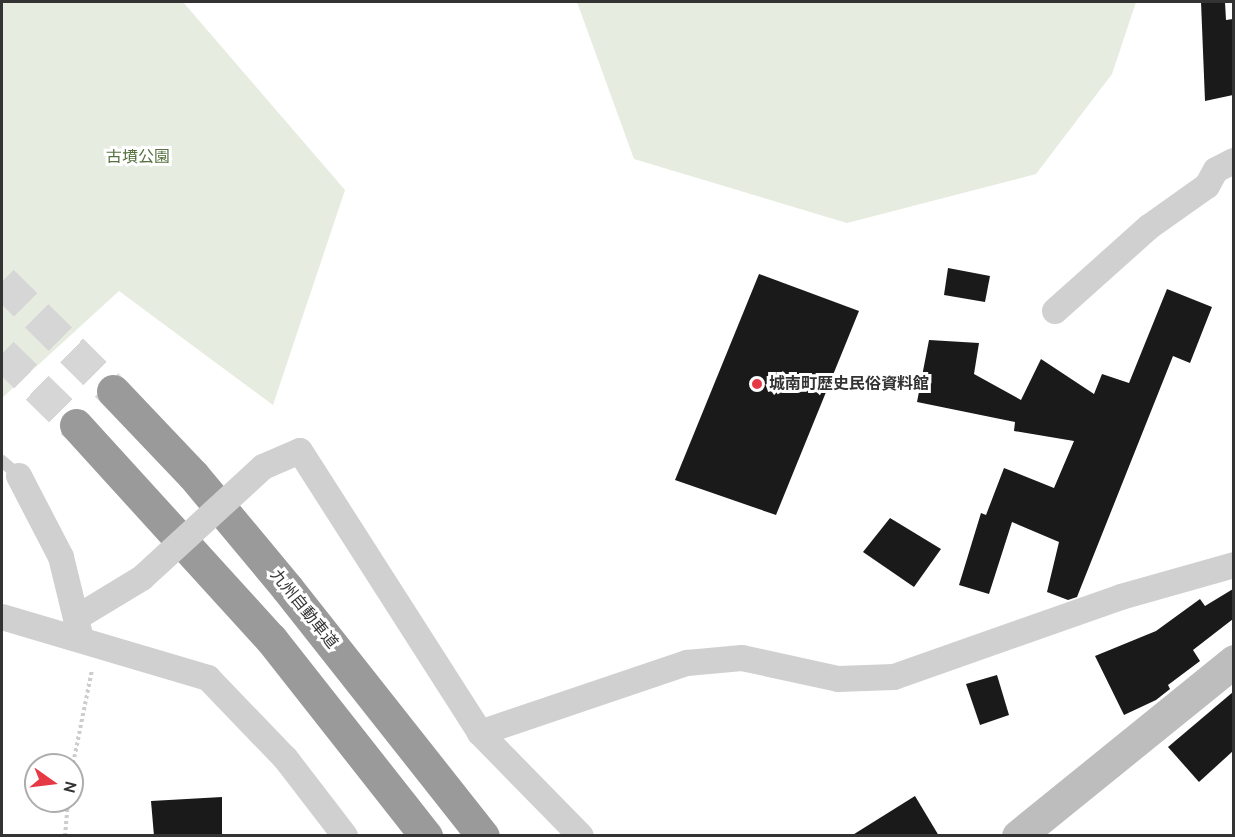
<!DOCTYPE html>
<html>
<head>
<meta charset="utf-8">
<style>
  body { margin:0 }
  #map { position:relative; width:1235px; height:837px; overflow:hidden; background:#fff; font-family:Cabin,"Noto Sans JP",sans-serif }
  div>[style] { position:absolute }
  .green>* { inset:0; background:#e6ecdf }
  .building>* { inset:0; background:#1a1a1a }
  .highway-tunnel>* { height:33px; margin-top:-16.5px; transform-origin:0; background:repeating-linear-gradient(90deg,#d6d6d6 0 33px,transparent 0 49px) }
  .path>* { height:4px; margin-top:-2px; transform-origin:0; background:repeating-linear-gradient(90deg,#cdcdcd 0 3px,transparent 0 6px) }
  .lane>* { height:12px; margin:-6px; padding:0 6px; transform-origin:6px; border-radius:6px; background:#d0d0d0 }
  .street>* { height:26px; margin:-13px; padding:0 13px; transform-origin:13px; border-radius:13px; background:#d0d0d0 }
  .secondary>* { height:33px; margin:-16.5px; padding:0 16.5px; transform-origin:16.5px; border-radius:16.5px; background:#bdbdbd }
  .highway>* { height:33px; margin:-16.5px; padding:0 16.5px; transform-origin:16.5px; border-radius:16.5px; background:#9a9a9a }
  .street-bridge>* { height:26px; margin:-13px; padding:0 13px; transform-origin:13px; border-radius:13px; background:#d0d0d0 }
  .dots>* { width:16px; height:16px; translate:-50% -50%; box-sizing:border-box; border:3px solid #fff; border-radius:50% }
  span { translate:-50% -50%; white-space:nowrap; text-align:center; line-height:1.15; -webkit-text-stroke:6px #fff; paint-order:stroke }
  .park-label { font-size:16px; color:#56703f }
  .poi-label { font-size:16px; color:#333; font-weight:700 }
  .left { translate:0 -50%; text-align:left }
  .street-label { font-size:16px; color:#333 }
  .frame { position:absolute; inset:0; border:3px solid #333; pointer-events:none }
  .north { position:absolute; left:24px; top:753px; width:60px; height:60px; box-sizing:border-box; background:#fff; border:2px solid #adadad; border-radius:50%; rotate:104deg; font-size:16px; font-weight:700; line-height:24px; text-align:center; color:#333 }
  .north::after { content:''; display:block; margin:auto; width:21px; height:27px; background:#e63946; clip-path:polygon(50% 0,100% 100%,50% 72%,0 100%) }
</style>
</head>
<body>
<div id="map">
  <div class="green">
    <div style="clip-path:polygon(2px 2px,183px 2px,345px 190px,273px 405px,119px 291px,2px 398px)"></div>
    <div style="clip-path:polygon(577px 2px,1136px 2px,1112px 74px,1036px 174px,847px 223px,634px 159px)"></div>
  </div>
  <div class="building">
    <div style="clip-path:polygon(1201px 2px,1225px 2px,1226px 20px,1233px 19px,1233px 95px,1205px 101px)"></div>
    <div style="clip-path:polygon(948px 268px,990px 276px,985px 302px,944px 295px)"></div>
    <div style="clip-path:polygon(759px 274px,859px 311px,776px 515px,675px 480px)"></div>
    <div style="clip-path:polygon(1167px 289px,1212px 307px,1190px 363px,1173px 356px,1077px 597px,1068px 600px,1047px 592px,1059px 542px,1012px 522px,989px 594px,959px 585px,981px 513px,986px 515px,1004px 468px,1054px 488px,1074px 441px,1014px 431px,1015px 422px,917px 402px,929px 340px,979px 343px,974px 374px,1021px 400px,1041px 359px,1094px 394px,1102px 374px,1129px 383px)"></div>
    <div style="clip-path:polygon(890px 518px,941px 549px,914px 587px,863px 552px)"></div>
    <div style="clip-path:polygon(1233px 589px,1233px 619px,1193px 650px,1200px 661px,1168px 685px,1170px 689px,1156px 700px,1124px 715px,1095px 656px,1156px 631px,1200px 599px,1205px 606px)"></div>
    <div style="clip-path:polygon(997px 675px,1009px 715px,980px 725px,966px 684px)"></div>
    <div style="clip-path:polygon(1233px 692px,1233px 751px,1199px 782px,1168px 747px)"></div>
    <div style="clip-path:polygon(915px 796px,939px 836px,851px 836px)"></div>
    <div style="clip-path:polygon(222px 797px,222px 836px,154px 836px,151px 801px)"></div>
  </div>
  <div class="highway-tunnel">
    <div style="left:2px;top:281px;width:156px;rotate:44.7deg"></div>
    <div style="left:2px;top:353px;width:103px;rotate:44.2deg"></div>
  </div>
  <div class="path">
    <div style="left:72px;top:769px;width:101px;rotate:-78.6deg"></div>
    <div style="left:65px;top:836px;width:35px;rotate:-85deg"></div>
  </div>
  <div class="lane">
    <div style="left:2px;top:461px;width:23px;rotate:41deg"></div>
  </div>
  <div class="street">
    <div style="left:1055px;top:311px;width:126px;rotate:-41.8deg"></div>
    <div style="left:1149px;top:227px;width:71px;rotate:-35.3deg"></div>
    <div style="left:1207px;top:186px;width:18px;rotate:-61deg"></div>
    <div style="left:1216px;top:170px;width:20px;rotate:-27deg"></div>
    <div style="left:263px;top:467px;width:40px;rotate:-23.4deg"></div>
    <div style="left:300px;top:451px;width:335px;rotate:57.4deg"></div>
    <div style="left:480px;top:733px;width:144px;rotate:45.6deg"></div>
    <div style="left:19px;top:476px;width:91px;rotate:62.6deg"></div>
    <div style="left:61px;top:557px;width:84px;rotate:76.3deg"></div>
    <div style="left:2px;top:617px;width:215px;rotate:16.5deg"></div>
    <div style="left:208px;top:678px;width:112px;rotate:46.1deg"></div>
    <div style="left:286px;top:759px;width:97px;rotate:52.5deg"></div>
    <div style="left:76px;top:618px;width:77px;rotate:-31.2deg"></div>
    <div style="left:480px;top:733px;width:219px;rotate:-18.7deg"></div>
    <div style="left:687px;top:663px;width:55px;rotate:-5.2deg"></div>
    <div style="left:742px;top:658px;width:98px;rotate:12.3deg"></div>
    <div style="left:838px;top:679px;width:56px;rotate:-2deg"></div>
    <div style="left:894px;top:677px;width:241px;rotate:-19.4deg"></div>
    <div style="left:1121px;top:597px;width:117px;rotate:-15.8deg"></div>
  </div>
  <div class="secondary">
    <div style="left:1018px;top:836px;width:278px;rotate:-39deg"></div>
  </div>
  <div class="highway">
    <div style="left:113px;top:391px;width:116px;rotate:46.4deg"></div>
    <div style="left:193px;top:475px;width:147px;rotate:50.2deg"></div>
    <div style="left:287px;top:588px;width:316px;rotate:51.7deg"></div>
    <div style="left:76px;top:425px;width:290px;rotate:47.7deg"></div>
    <div style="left:271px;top:639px;width:251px;rotate:51.8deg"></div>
  </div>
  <div class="street-bridge">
    <div style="left:142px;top:578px;width:164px;rotate:-42.5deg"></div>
  </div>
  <div class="dots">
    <div style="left:757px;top:384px;background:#e63946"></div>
  </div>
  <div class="park-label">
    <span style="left:138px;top:157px">古墳公園</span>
  </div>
  <div class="poi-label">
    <span class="left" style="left:769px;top:384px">城南町歴史民俗資料館</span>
  </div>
  <div class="street-label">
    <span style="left:304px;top:609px;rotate:51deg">九州自動車道</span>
  </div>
  <div class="frame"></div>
  <div class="north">N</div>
</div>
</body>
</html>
